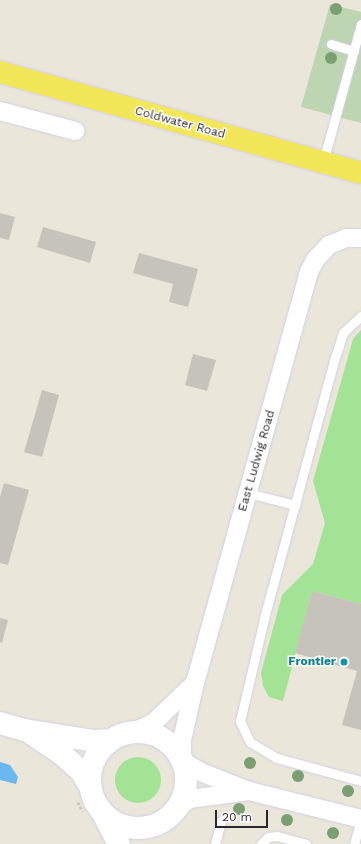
<!DOCTYPE html>
<html>
<head>
<meta charset="utf-8">
<style>
  body { margin:0 }
  #map { position:relative; width:361px; height:844px; overflow:hidden; background:#ebe6da; font-family:"Work Sans",sans-serif }
  div>[style] { position:absolute }
  .green>* { inset:0; background:#a3e395 }
  .round { border-radius:50% }
  .cemetery>* { inset:0; background:#bdd5b1 }
  .water>* { inset:0; background:#6bb7ef }
  .building>* { inset:0; background:#c6c3ba }
  .path>* { height:2.5px; margin-top:-1.25px; transform-origin:0; background:repeating-linear-gradient(90deg,#c7c7c7 0 3px,transparent 0 5px) }
  .roads { filter:drop-shadow(0 0 1px #cfd0e2) drop-shadow(0 0 1px #cfd0e2) }
  .service>* { height:9px; margin:-4.5px; padding:0 4.5px; transform-origin:4.5px; border-radius:4.5px; background:#fff }
  .minor>* { height:18px; margin:-9px; padding:0 9px; transform-origin:9px; border-radius:9px; background:#fff }
  .secondary>* { height:22px; margin:-11px; padding:0 11px; transform-origin:11px; border-radius:11px; background:#fff }
  .secondary>.ring { margin:-11px; padding:0; box-sizing:content-box; background:none; border:22px solid #fff; border-radius:50% }
  .primary>* { height:22px; margin:-11px; padding:0 11px; transform-origin:11px; border-radius:11px; background:#f2e659 }
  .trees>* { width:12px; height:12px; margin:-6px; border-radius:50%; background:#7a9f70 }
  .dots>* { width:11px; height:11px; translate:-50% -50%; box-sizing:border-box; border:2px solid #fff; border-radius:50% }
  span { translate:-50% -50%; white-space:nowrap; text-align:center; line-height:1.15; -webkit-text-stroke:3px #fff; paint-order:stroke }
  .street-label { font-size:12px; color:#292929 }
  .culture-label { font-size:12px; color:#0d838f; font-weight:700 }
  .right { translate:-100% -50%; text-align:right }
  .scale { position:absolute; left:215px; top:810px; width:53px; height:18px; box-sizing:border-box; border:2px solid #292929; border-top:0; padding-left:5px; font-size:12px; line-height:14px; white-space:nowrap; color:#292929; -webkit-text-stroke:3px #fff; paint-order:stroke }
</style>
</head>
<body>
<div id="map">
  <div class="green">
    <div style="clip-path:polygon(361px 330px,361px 604px,312px 591px,283px 701px,269px 697px,263px 686px,261px 673px,282px 595px,313px 564px,325px 523px,313px 481px,353px 339px)"></div>
    <div class="round" style="left:115px;top:757px;width:46px;height:46px"></div>
  </div>
  <div class="cemetery">
    <div style="clip-path:polygon(330px 4px,361px 12px,361px 123px,301px 107px)"></div>
  </div>
  <div class="water">
    <div style="clip-path:polygon(0 762px,10px 765px,18px 777px,16px 784px,0 780px)"></div>
  </div>
  <div class="building">
    <div style="clip-path:polygon(0 213px,15px 217px,9px 240px,0 238px)"></div>
    <div style="clip-path:polygon(43px 227px,96px 242px,90px 263px,37px 247px)"></div>
    <div style="clip-path:polygon(139px 253px,198px 269px,188px 307px,169px 302px,173px 284px,133px 273px)"></div>
    <div style="clip-path:polygon(193px 354px,216px 360px,207px 391px,185px 385px)"></div>
    <div style="clip-path:polygon(42px 390px,59px 395px,42px 457px,24px 452px)"></div>
    <div style="clip-path:polygon(4px 483px,29px 490px,8px 565px,0 563px,0 497px)"></div>
    <div style="clip-path:polygon(312px 591px,361px 604px,361px 730px,342px 725px,357px 671px,295px 653px)"></div>
    <div style="clip-path:polygon(0 618px,8px 620px,2px 643px,0 642px)"></div>
  </div>
  <div class="path">
    <div style="left:78px;top:802px;width:11px;rotate:63deg"></div>
  </div>
  <div class="roads">
    <div class="service">
      <div style="left:331px;top:44px;width:24px;rotate:17deg"></div>
      <div style="left:323px;top:162px;width:143px;rotate:-74.6deg"></div>
      <div style="left:361px;top:316px;width:25px;rotate:137deg"></div>
      <div style="left:343px;top:333px;width:25px;rotate:108deg"></div>
      <div style="left:335px;top:357px;width:271px;rotate:105.2deg"></div>
      <div style="left:264px;top:619px;width:105px;rotate:103.2deg"></div>
      <div style="left:240px;top:721px;width:23px;rotate:65deg"></div>
      <div style="left:250px;top:742px;width:31px;rotate:31deg"></div>
      <div style="left:277px;top:758px;width:87px;rotate:15.3deg"></div>
      <div style="left:248px;top:493px;width:49px;rotate:14.3deg"></div>
      <div style="left:215px;top:844px;width:24px;rotate:-75deg"></div>
      <div style="left:261px;top:844px;width:10px;rotate:-45deg"></div>
      <div style="left:268px;top:837px;width:9px;rotate:-6deg"></div>
      <div style="left:277px;top:836px;width:30px;rotate:15deg"></div>
      <div style="left:354px;top:844px;width:26px;rotate:-74deg"></div>
    </div>
    <div class="minor">
      <div style="left:0;top:111px;width:78px;rotate:14.9deg"></div>
      <div style="left:195px;top:683px;width:427px;rotate:-74.5deg"></div>
      <div style="left:309px;top:272px;width:13px;rotate:-63deg"></div>
      <div style="left:315px;top:260px;width:21px;rotate:-47deg"></div>
      <div style="left:329px;top:245px;width:18px;rotate:-22deg"></div>
      <div style="left:346px;top:238px;width:15px"></div>
      <div style="left:133px;top:732px;width:22px;rotate:-24deg"></div>
      <div style="left:153px;top:723px;width:58px;rotate:-43.6deg"></div>
      <div style="left:195px;top:683px;width:58px;rotate:102.8deg"></div>
      <div style="left:182px;top:740px;width:21px;rotate:90deg"></div>
      <div style="left:182px;top:761px;width:24px;rotate:30deg"></div>
      <div style="left:203px;top:773px;width:49px;rotate:21.4deg"></div>
      <div style="left:249px;top:791px;width:60px;rotate:172.3deg"></div>
      <div style="left:190px;top:799px;width:17px;rotate:147deg"></div>
      <div style="left:249px;top:791px;width:115px;rotate:14deg"></div>
    </div>
    <div class="secondary">
      <div style="left:0;top:723px;width:25px;rotate:16deg"></div>
      <div style="left:24px;top:730px;width:72px;rotate:8.8deg"></div>
      <div style="left:95px;top:741px;width:16px;rotate:-4deg"></div>
      <div class="ring" style="left:90px;top:732px;width:74px;height:74px"></div>
      <div style="left:32px;top:734px;width:37px;rotate:34deg"></div>
      <div style="left:63px;top:755px;width:24px;rotate:42deg"></div>
      <div style="left:81px;top:771px;width:17px;rotate:59deg"></div>
      <div style="left:103px;top:813px;width:35px;rotate:63deg"></div>
    </div>
    <div class="primary">
      <div style="left:0;top:72px;width:375px;rotate:15.6deg"></div>
    </div>
  </div>
  <div class="trees">
    <div style="left:336px;top:9px"></div>
    <div style="left:331px;top:58px"></div>
    <div style="left:250px;top:763px"></div>
    <div style="left:298px;top:776px"></div>
    <div style="left:348px;top:791px"></div>
    <div style="left:239px;top:809px"></div>
    <div style="left:287px;top:820px"></div>
    <div style="left:333px;top:833px"></div>
  </div>
  <div class="dots">
    <div style="left:344px;top:662px;background:#0f9aa8"></div>
  </div>
  <div class="street-label">
    <span style="left:180px;top:123px;rotate:15deg">Coldwater Road</span>
    <span style="left:257px;top:461px;rotate:-74deg">East Ludwig Road</span>
  </div>
  <div class="culture-label">
    <span class="right" style="left:336px;top:662px">Frontier</span>
  </div>
  <div class="scale">20 m</div>
</div>
</body>
</html>
